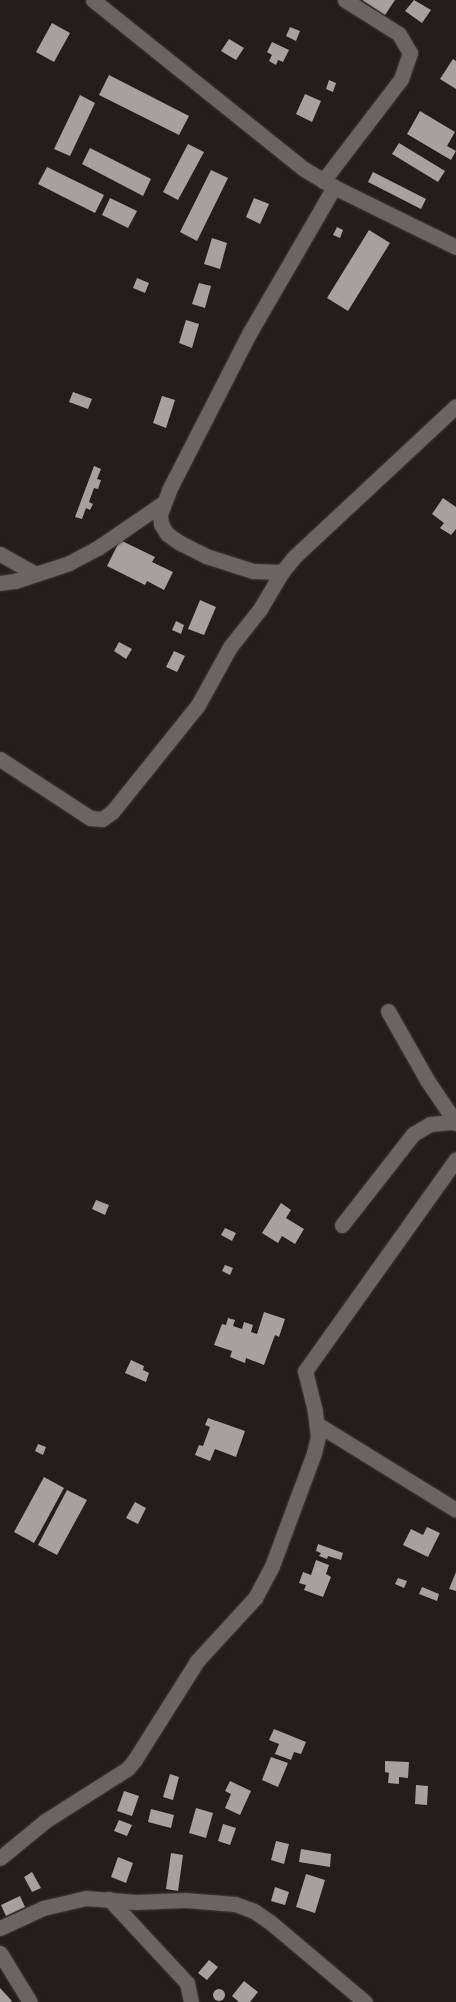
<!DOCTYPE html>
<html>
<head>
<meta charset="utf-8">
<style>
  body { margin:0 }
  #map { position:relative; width:456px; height:2002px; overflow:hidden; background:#231e1d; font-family:"Fira Sans Condensed",sans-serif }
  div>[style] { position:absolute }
  .building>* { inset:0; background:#a7a0a0 }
  .round { border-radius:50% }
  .roads { filter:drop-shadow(0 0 1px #3f3b3b) drop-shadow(0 0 1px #3f3b3b) }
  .street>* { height:15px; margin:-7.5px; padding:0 7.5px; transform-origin:7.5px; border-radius:7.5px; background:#6a6463 }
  span { translate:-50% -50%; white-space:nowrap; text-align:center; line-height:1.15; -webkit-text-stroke:5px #191514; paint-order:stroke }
</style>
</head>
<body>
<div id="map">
  <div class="building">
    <div style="clip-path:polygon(362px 0,395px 0,385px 15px)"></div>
    <div style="clip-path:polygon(414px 0,431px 10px,422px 23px,405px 11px)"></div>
    <div style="clip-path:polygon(52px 23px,70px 33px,54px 62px,36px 52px)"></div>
    <div style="clip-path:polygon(290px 27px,300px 31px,296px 41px,286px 36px)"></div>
    <div style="clip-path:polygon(229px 39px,244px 48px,236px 60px,221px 51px)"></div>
    <div style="clip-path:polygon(272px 42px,289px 50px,283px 62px,278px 60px,276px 65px,269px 61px,272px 55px,267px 52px)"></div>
    <div style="clip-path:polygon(453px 59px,456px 61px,456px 89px,440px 79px)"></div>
    <div style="clip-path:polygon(109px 75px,189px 116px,179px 135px,99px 95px)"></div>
    <div style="clip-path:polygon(329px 80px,336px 83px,333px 92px,326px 89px)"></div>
    <div style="clip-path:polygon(305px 94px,321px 101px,312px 122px,296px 114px)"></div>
    <div style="clip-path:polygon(80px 95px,95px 103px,70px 156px,54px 149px)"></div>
    <div style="clip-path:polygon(420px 111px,455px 132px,447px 146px,456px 151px,451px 160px,407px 134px)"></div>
    <div style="clip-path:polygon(399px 143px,445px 171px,438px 182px,392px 154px)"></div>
    <div style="clip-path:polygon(188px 144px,204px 152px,178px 200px,163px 192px)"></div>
    <div style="clip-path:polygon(90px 148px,151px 179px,143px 196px,82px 164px)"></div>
    <div style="clip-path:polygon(47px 167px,104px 195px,95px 213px,38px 184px)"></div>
    <div style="clip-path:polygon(211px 170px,228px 178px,197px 241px,180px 232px)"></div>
    <div style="clip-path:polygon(373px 172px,426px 199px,421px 209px,368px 182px)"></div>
    <div style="clip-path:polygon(110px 198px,137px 211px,128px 228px,102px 215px)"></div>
    <div style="clip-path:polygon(254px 198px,269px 204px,260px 224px,246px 217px)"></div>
    <div style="clip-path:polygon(337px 227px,343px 230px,340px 238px,333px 235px)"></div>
    <div style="clip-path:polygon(369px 230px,390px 243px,348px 311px,327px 298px)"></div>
    <div style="clip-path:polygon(212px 238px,227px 243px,220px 269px,204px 264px)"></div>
    <div style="clip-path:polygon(137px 278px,149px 283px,145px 293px,133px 288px)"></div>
    <div style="clip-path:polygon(199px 283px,211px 286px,205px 308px,192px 304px)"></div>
    <div style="clip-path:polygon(186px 320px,199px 324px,192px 348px,179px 343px)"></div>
    <div style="clip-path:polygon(73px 392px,92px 399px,88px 409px,69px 402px)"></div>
    <div style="clip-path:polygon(162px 396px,175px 400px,166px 428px,153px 423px)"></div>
    <div style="clip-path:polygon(94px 466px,101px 469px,97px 479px,101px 480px,98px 489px,94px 488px,89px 502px,93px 504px,90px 510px,86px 508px,82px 519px,75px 517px)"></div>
    <div style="clip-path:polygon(443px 498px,456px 507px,456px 529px,451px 535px,440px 528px,444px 523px,432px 514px)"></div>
    <div style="clip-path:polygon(120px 540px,155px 557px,152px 562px,173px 572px,164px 590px,147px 581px,145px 585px,107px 566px)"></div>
    <div style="clip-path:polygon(200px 600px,216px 607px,204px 635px,188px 629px)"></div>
    <div style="clip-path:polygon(176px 621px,184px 625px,181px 634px,172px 630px)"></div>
    <div style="clip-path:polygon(119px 642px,132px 649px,126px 659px,114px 651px)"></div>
    <div style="clip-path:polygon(174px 651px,185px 656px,177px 672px,166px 667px)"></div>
    <div style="clip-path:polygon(96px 1200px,109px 1205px,105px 1215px,92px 1209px)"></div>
    <div style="clip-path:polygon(281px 1203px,291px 1210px,286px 1218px,304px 1229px,295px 1244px,282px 1236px,278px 1243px,262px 1233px)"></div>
    <div style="clip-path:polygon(225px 1228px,236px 1233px,232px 1241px,221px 1235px)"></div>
    <div style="clip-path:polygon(225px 1265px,233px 1268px,230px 1275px,222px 1271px)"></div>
    <div style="clip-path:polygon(264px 1312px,285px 1319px,279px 1337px,275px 1335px,264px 1365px,246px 1358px,245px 1363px,230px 1357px,232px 1351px,214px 1345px,222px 1324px,226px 1325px,228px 1318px,235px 1320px,233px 1326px,242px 1329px,244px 1322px,253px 1325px,251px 1332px,257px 1334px)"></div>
    <div style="clip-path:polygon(131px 1360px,144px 1366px,143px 1370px,149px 1373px,146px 1382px,125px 1373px)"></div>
    <div style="clip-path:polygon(208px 1418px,245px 1431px,236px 1457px,215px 1449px,210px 1461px,195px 1455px,199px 1445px,203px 1446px,210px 1427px,205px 1425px)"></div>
    <div style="clip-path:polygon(38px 1444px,46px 1447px,43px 1455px,35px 1451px)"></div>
    <div style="clip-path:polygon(44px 1477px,64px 1488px,34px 1543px,14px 1532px)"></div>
    <div style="clip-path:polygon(67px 1490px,87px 1500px,57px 1555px,38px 1545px)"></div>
    <div style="clip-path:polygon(135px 1502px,146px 1508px,138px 1524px,126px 1518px)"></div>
    <div style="clip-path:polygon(427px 1527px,440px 1533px,428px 1557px,403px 1545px,411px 1529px,423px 1535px)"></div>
    <div style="clip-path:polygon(318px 1544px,343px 1553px,341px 1560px,328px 1556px,327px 1559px,319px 1556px,321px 1553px,316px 1551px)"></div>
    <div style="clip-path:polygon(316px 1560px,329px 1565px,326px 1574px,331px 1577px,323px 1597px,304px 1590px,306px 1585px,299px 1583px,303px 1572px,311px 1575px)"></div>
    <div style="clip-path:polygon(456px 1572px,456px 1591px,449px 1589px)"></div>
    <div style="clip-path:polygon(398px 1578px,407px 1581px,404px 1588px,395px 1584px)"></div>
    <div style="clip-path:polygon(422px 1587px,439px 1594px,437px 1601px,419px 1594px)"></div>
    <div style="clip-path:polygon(274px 1729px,306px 1742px,301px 1754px,294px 1752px,291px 1760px,275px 1754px,279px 1744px,269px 1740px)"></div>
    <div style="clip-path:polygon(271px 1757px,288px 1763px,278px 1787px,262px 1780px)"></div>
    <div style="clip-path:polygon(385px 1761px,409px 1762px,408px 1778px,399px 1777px,399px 1784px,388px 1783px,389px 1773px,385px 1772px)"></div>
    <div style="clip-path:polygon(170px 1774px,179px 1777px,173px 1800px,163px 1797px)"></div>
    <div style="clip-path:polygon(230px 1781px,251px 1791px,240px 1815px,225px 1808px,231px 1794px,225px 1791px)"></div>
    <div style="clip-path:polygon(416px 1785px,428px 1786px,427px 1805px,415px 1804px)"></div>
    <div style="clip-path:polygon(124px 1791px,139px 1796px,132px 1816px,117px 1811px)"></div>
    <div style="clip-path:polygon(196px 1808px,213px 1813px,206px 1838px,189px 1833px)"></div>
    <div style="clip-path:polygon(151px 1809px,174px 1815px,171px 1828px,148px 1822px)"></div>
    <div style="clip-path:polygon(119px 1820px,132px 1825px,127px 1836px,114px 1831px)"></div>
    <div style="clip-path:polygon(223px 1824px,236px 1828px,230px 1845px,218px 1841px)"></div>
    <div style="clip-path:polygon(276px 1841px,289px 1844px,284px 1864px,271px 1860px)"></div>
    <div style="clip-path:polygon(301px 1849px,331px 1854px,330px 1867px,299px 1862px)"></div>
    <div style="clip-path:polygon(171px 1853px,183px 1855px,178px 1891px,166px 1889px)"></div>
    <div style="clip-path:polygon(118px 1857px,133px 1863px,126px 1883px,111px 1877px)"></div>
    <div style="clip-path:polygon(32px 1872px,41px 1888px,32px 1892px,24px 1877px)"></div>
    <div style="clip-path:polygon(306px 1874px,325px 1880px,315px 1913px,296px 1907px)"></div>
    <div style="clip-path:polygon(275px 1887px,289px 1892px,285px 1905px,271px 1901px)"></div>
    <div style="clip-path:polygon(20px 1896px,25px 1907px,6px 1916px,1px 1905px)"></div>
    <div style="clip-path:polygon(209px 1960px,218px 1967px,207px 1980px,198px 1973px)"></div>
    <div style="clip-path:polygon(244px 1981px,258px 1992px,250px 2002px,239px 2002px,232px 1996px)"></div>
    <div style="clip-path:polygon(0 1988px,12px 2001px,10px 2002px,0 2002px)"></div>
    <div class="round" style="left:213px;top:1989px;width:12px;height:12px"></div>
  </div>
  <div class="roads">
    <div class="street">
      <div style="left:93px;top:0;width:270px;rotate:38.7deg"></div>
      <div style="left:304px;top:169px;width:35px;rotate:31deg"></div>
      <div style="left:334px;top:187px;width:136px;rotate:26.2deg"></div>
      <div style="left:323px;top:181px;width:128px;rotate:-52.6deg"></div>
      <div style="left:401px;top:79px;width:28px;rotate:-71deg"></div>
      <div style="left:410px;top:53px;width:22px;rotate:-120deg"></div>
      <div style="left:399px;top:34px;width:64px;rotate:-147.8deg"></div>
      <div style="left:0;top:554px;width:41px;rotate:29.1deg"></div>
      <div style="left:36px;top:574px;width:35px;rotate:-18deg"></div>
      <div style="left:69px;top:563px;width:34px;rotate:-28deg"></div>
      <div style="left:99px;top:547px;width:78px;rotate:-34.5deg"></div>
      <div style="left:282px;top:572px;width:29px;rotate:-178deg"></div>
      <div style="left:253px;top:571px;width:49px;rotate:-162.3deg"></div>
      <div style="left:206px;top:556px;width:29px;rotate:-153deg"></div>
      <div style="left:180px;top:543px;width:16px;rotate:-145deg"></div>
      <div style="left:167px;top:534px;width:12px;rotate:-121deg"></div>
      <div style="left:161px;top:524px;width:10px;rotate:-96deg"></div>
      <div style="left:160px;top:514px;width:26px;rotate:-69deg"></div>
      <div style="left:169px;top:490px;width:178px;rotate:-62.9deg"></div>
      <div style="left:250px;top:332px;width:168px;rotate:-59.9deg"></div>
      <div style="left:0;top:583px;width:15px;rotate:-8deg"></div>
      <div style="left:15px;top:581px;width:22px;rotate:-18deg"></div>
      <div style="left:0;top:759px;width:108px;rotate:33.2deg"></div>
      <div style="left:90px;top:818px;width:12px;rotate:5deg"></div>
      <div style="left:102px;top:819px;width:12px;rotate:-35deg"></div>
      <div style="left:112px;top:812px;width:137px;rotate:-51.2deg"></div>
      <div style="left:198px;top:705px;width:66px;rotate:-61.1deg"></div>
      <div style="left:230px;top:647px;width:48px;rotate:-51.7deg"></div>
      <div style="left:260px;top:609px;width:43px;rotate:-59.3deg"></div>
      <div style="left:282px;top:572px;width:19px;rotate:-51deg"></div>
      <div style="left:294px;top:557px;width:221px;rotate:-43deg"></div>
      <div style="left:388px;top:1011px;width:79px;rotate:60.5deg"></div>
      <div style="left:427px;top:1080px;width:52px;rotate:56deg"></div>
      <div style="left:342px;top:1225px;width:115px;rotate:-52deg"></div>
      <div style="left:413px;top:1134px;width:20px;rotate:-30deg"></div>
      <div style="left:430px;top:1124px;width:25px;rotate:-5deg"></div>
      <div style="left:317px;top:1424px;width:163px;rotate:31.7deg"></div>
      <div style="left:0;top:1858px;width:58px;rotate:-39.4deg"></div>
      <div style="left:45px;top:1821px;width:97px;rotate:-32.4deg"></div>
      <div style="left:127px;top:1769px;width:11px;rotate:-49deg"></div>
      <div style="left:134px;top:1761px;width:118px;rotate:-57.8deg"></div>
      <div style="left:197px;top:1661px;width:86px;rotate:-47.4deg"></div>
      <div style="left:255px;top:1598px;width:36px;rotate:-62deg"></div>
      <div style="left:272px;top:1566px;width:121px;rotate:-69.6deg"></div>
      <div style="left:314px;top:1453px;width:16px;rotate:-76deg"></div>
      <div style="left:318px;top:1437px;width:26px;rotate:-97deg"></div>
      <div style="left:315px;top:1411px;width:41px;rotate:-104deg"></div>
      <div style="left:305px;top:1371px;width:260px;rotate:-54.5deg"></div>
      <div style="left:109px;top:1899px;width:115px;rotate:47.1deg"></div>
      <div style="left:187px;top:1983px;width:19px;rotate:78deg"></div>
      <div style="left:0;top:1928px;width:47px;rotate:-24.9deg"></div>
      <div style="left:43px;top:1908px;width:44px;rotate:-13.1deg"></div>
      <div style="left:86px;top:1898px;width:50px;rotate:4.6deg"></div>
      <div style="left:136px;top:1902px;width:49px;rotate:-2.3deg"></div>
      <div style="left:185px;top:1900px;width:50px;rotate:4.6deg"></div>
      <div style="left:235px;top:1904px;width:20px;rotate:20deg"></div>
      <div style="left:254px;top:1911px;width:19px;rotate:35deg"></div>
      <div style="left:270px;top:1922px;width:124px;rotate:40.1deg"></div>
      <div style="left:0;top:1953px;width:57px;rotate:58.5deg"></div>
    </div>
  </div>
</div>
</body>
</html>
